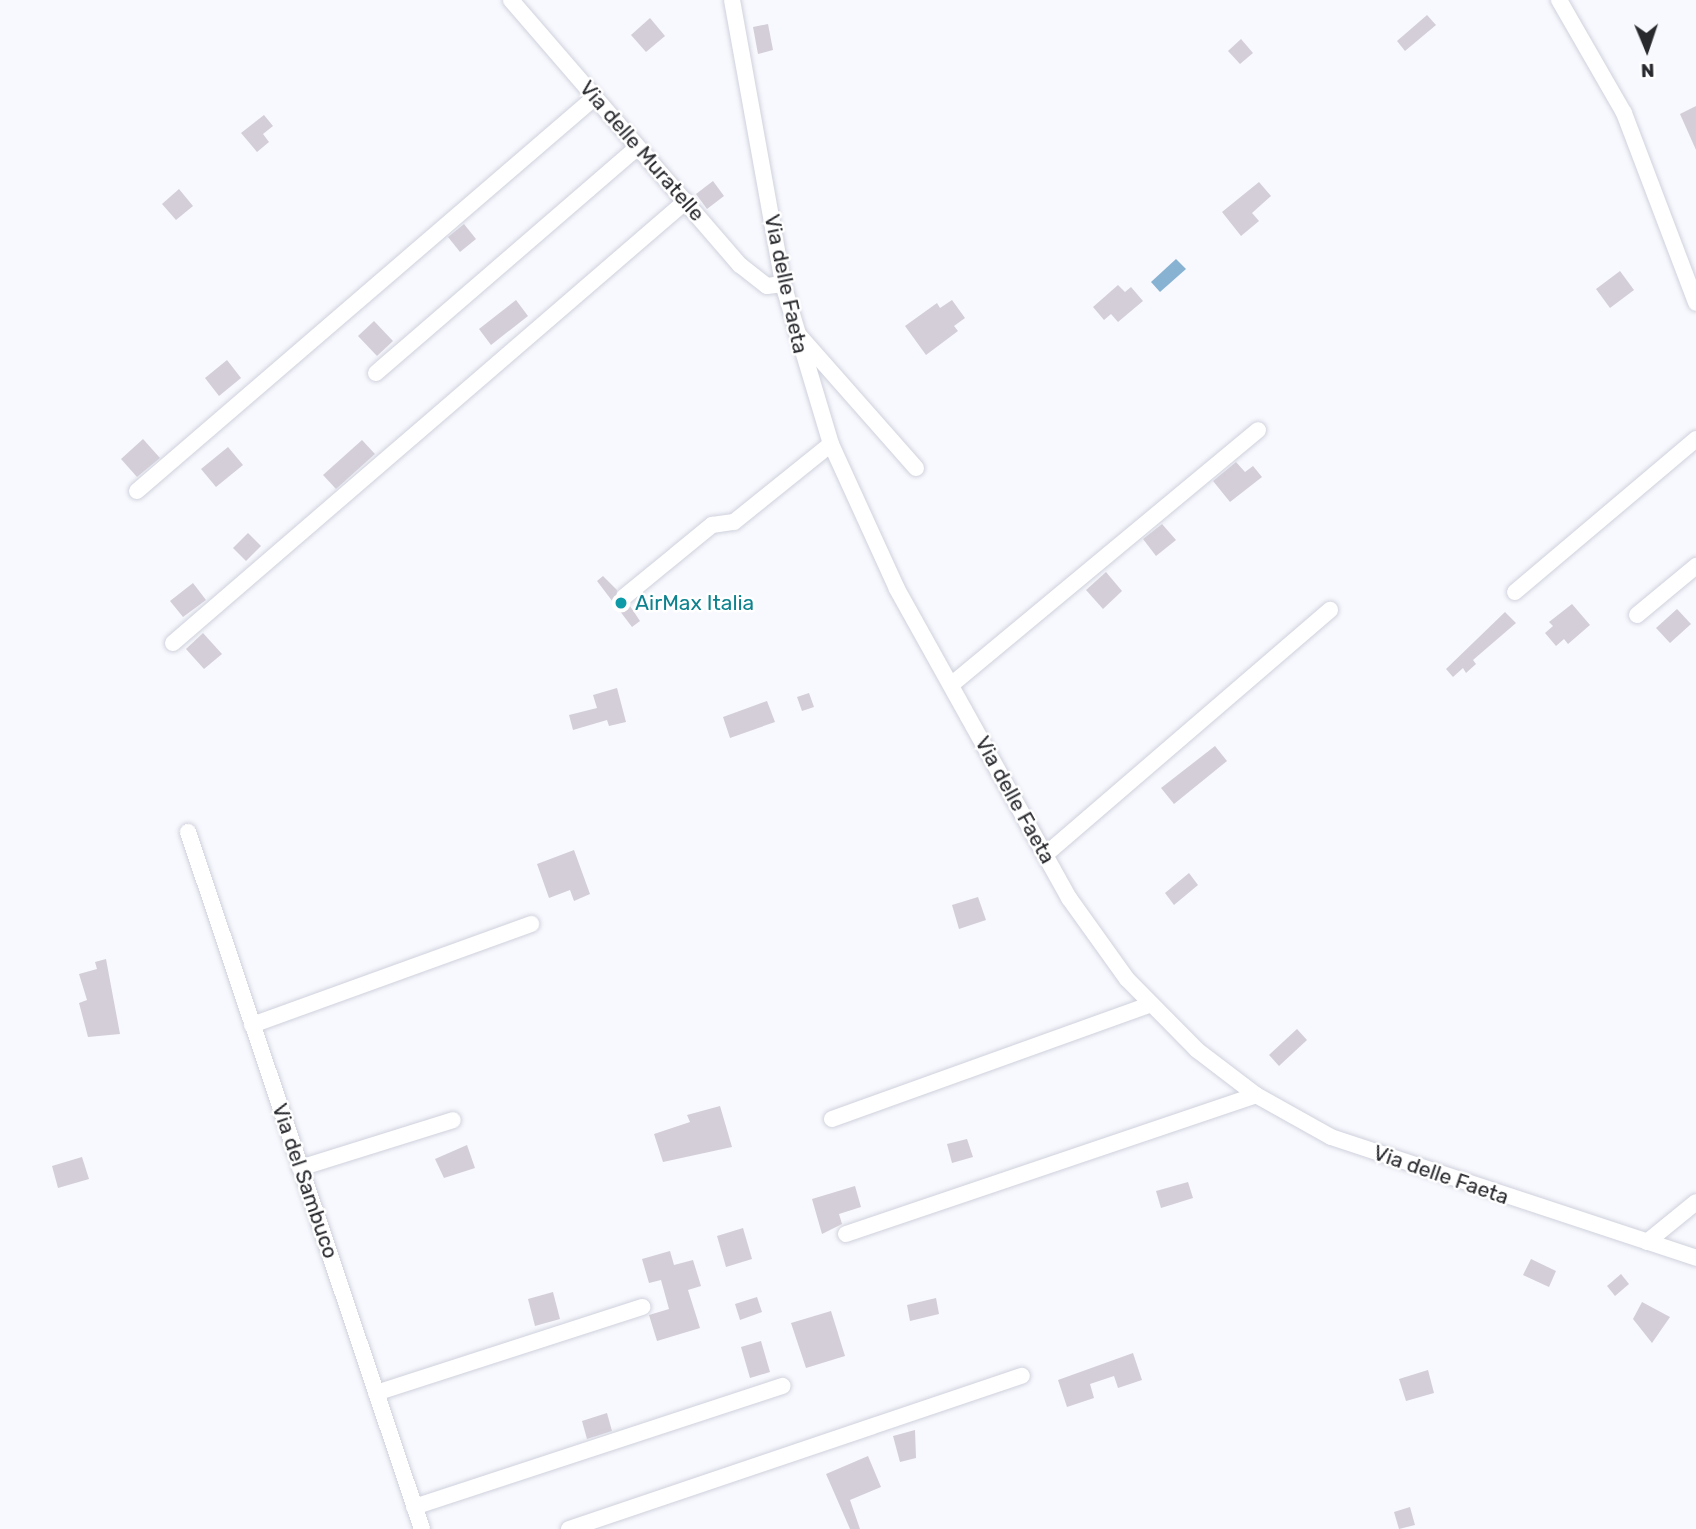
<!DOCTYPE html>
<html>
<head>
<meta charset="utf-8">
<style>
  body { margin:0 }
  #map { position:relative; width:1696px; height:1529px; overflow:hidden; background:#f8f9fe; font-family:Rubik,sans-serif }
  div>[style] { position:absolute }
  .water>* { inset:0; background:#88b2d2 }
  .building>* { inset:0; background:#d4ced8 }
  .roads { filter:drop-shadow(0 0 2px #cfd1dc) drop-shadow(0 0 2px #cfd1dc) }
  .minor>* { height:16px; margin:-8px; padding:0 8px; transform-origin:8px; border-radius:8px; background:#fff }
  .dots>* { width:19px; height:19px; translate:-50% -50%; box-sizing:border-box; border:4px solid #fff; border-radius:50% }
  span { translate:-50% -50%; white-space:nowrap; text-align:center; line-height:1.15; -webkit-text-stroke:5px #fff; paint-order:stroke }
  .street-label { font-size:21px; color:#28292d }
  .culture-label { font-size:21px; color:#0d838f }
  .left { translate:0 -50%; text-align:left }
  .north { position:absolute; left:1612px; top:14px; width:70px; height:70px; -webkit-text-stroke:5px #fff; paint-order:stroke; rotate:178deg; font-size:19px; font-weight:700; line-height:28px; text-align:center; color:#28292d }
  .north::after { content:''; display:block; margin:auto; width:24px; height:32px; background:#28292d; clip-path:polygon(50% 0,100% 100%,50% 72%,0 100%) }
</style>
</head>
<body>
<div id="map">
  <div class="water">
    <div style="clip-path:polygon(1176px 259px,1186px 269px,1160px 292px,1151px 282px)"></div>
  </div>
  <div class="building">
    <div style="clip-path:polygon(1427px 15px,1436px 25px,1405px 51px,1397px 41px)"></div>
    <div style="clip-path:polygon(650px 18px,665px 36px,646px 52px,631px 35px)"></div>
    <div style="clip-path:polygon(768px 24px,773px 50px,758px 54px,753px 27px)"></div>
    <div style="clip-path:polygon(1241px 39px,1253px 53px,1240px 64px,1228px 51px)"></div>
    <div style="clip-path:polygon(1696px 106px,1696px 150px,1680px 114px)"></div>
    <div style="clip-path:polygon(264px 115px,273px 126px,263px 134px,269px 142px,257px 152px,241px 133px)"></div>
    <div style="clip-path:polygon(713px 181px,724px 196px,707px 209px,696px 194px)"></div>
    <div style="clip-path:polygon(1259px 182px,1271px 196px,1252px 213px,1259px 221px,1241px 236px,1222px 212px)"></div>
    <div style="clip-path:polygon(179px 189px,193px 206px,176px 220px,162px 204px)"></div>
    <div style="clip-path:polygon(464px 224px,476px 239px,460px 252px,448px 237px)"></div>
    <div style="clip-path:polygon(1620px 271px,1634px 290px,1610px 308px,1596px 289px)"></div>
    <div style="clip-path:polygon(1118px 285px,1125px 292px,1131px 287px,1143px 301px,1118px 322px,1111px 314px,1104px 320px,1093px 307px)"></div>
    <div style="clip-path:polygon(516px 300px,528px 316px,491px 345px,479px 329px)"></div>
    <div style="clip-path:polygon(952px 300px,965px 318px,954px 326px,958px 331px,926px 355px,905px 326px,937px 303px,940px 308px)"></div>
    <div style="clip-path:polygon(374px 321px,393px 341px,377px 356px,358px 336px)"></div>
    <div style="clip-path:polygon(227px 360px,241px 378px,219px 396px,205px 378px)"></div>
    <div style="clip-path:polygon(143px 439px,160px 458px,137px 477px,121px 459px)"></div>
    <div style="clip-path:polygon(362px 440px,375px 454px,336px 489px,323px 475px)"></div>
    <div style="clip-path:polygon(228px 447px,243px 465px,216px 487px,201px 469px)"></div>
    <div style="clip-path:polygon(1236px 462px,1245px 472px,1253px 466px,1262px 477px,1230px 502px,1213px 481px)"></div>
    <div style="clip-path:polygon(1162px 524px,1176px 540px,1156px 556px,1143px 539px)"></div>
    <div style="clip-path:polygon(248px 533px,261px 546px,246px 561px,233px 548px)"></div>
    <div style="clip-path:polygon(1106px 572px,1122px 591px,1103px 609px,1086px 590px)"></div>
    <div style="clip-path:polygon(603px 576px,617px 590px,616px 603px,630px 606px,640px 621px,632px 627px,597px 581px)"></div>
    <div style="clip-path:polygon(193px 583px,206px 600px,183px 617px,170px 601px)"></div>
    <div style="clip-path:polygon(1572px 604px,1590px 625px,1568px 644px,1564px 639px,1556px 646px,1545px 633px,1553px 626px,1549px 622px)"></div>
    <div style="clip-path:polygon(1677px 609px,1691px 624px,1670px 643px,1656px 628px)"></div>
    <div style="clip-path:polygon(1505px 612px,1516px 623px,1473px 660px,1476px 664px,1466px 673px,1463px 668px,1453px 677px,1446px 669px)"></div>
    <div style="clip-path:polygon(203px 633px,222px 654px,204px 669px,186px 649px)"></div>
    <div style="clip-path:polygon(617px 688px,626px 722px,609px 726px,607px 720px,573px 730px,569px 715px,597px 708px,593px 695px)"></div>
    <div style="clip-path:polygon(809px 693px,814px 707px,802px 711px,797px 697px)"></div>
    <div style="clip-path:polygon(767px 701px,775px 722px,730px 738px,723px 717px)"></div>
    <div style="clip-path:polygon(1215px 746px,1227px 761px,1174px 804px,1161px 788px)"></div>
    <div style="clip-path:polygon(574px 850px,590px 894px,574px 901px,570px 890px,549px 898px,537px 864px)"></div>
    <div style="clip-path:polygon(1189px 873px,1198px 885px,1174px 905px,1165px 893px)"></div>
    <div style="clip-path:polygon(978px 897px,986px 920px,959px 929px,952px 905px)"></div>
    <div style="clip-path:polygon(106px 959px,120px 1034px,88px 1037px,79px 1003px,87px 1000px,79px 974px,97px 969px,95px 962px)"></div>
    <div style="clip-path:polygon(1297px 1029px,1307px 1040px,1279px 1066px,1269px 1055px)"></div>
    <div style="clip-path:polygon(720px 1106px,732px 1147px,663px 1162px,654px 1134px,690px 1122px,687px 1115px)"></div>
    <div style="clip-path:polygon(967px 1139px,973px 1157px,952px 1163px,947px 1144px)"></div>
    <div style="clip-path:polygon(467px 1145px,475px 1168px,444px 1178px,435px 1159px)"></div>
    <div style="clip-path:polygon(82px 1157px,89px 1179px,58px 1188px,52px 1166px)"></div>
    <div style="clip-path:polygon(1188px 1182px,1193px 1198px,1161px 1208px,1156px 1191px)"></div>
    <div style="clip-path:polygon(855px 1186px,861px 1207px,839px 1214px,842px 1224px,822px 1234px,812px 1199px)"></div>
    <div style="clip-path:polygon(743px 1228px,752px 1259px,726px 1267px,717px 1236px)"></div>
    <div style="clip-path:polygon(670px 1251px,674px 1265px,693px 1260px,701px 1286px,688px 1290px,700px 1328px,657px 1341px,649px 1315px,669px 1309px,661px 1280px,649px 1283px,642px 1259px)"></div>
    <div style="clip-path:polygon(1531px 1259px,1556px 1271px,1549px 1287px,1523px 1275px)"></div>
    <div style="clip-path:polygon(1621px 1274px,1629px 1284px,1615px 1296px,1607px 1286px)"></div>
    <div style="clip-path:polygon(553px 1292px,560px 1319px,535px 1326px,528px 1299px)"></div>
    <div style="clip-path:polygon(757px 1297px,762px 1312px,740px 1320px,735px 1304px)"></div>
    <div style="clip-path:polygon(936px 1298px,939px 1314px,910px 1321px,907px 1305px)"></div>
    <div style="clip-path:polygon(1642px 1302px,1670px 1317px,1652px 1343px,1633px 1319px)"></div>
    <div style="clip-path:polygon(831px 1311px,845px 1356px,806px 1368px,791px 1323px)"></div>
    <div style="clip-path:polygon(761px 1341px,770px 1372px,750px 1378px,741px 1347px)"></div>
    <div style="clip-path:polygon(1133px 1353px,1142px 1380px,1118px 1388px,1114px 1376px,1090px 1384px,1094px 1398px,1067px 1407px,1058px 1380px)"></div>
    <div style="clip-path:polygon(1428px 1370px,1434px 1393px,1406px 1401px,1399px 1379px)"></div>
    <div style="clip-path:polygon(607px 1413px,612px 1431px,587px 1439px,582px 1421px)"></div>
    <div style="clip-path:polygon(915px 1430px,916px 1458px,900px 1462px,893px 1436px)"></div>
    <div style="clip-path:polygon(868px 1456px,881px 1487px,850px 1500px,860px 1529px,850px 1529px,826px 1474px)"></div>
    <div style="clip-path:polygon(1410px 1507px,1415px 1525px,1399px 1529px,1394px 1512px)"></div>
  </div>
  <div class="roads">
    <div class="minor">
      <div style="left:511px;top:0;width:350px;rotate:49.2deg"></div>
      <div style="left:740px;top:265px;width:34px;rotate:38deg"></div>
      <div style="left:767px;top:286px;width:16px;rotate:-7deg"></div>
      <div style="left:732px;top:0;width:289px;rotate:79.8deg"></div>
      <div style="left:783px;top:284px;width:167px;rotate:73.3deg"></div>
      <div style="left:831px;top:444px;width:159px;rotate:65.5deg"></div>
      <div style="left:897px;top:589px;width:354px;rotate:60.9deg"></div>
      <div style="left:1069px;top:898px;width:100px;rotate:54.4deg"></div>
      <div style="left:1127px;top:979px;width:100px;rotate:45.4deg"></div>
      <div style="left:1197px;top:1050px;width:74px;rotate:37.3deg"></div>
      <div style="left:1256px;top:1095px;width:86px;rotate:29.2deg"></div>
      <div style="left:1331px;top:1137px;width:385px;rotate:18.3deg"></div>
      <div style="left:1559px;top:0;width:130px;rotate:60.1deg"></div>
      <div style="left:1624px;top:113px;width:203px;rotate:69.2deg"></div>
      <div style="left:797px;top:333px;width:180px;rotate:48.6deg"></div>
      <div style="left:376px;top:373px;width:345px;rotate:-40.8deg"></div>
      <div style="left:137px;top:491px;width:604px;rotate:-40.7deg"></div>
      <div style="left:1515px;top:592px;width:237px;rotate:-40.2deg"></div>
      <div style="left:624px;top:597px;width:114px;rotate:-39.3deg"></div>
      <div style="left:712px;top:525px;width:22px;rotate:-8deg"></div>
      <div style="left:734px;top:522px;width:124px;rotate:-38.8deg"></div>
      <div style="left:1637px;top:615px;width:77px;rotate:-39.7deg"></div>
      <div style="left:173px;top:643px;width:677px;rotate:-40.75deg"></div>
      <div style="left:951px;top:685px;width:399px;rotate:-39.7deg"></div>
      <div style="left:188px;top:832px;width:735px;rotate:71.44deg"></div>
      <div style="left:1045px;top:855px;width:376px;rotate:-40.7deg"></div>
      <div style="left:252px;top:1025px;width:297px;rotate:-19.9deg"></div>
      <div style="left:832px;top:1119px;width:339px;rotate:-19.8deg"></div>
      <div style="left:300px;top:1168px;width:160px;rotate:-17.4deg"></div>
      <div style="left:846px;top:1234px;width:433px;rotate:-18.7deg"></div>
      <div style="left:1647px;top:1242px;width:63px;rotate:-39.2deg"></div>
      <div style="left:376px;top:1393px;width:280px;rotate:-17.9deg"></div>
      <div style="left:414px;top:1507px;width:388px;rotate:-18.2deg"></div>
      <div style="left:569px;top:1529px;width:478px;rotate:-18.7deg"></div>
    </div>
  </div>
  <div class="dots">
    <div style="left:621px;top:603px;background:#0f9aa8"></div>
  </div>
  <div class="street-label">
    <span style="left:642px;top:151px;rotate:49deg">Via delle Muratelle</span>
    <span style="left:786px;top:284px;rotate:78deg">Via delle Faeta</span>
    <span style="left:1015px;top:800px;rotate:61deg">Via delle Faeta</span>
    <span style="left:1441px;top:1175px;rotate:19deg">Via delle Faeta</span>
    <span style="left:305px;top:1181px;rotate:71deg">Via del Sambuco</span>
  </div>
  <div class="culture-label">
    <span class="left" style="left:635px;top:603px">AirMax Italia</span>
  </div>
  <div class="north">N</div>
</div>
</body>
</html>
